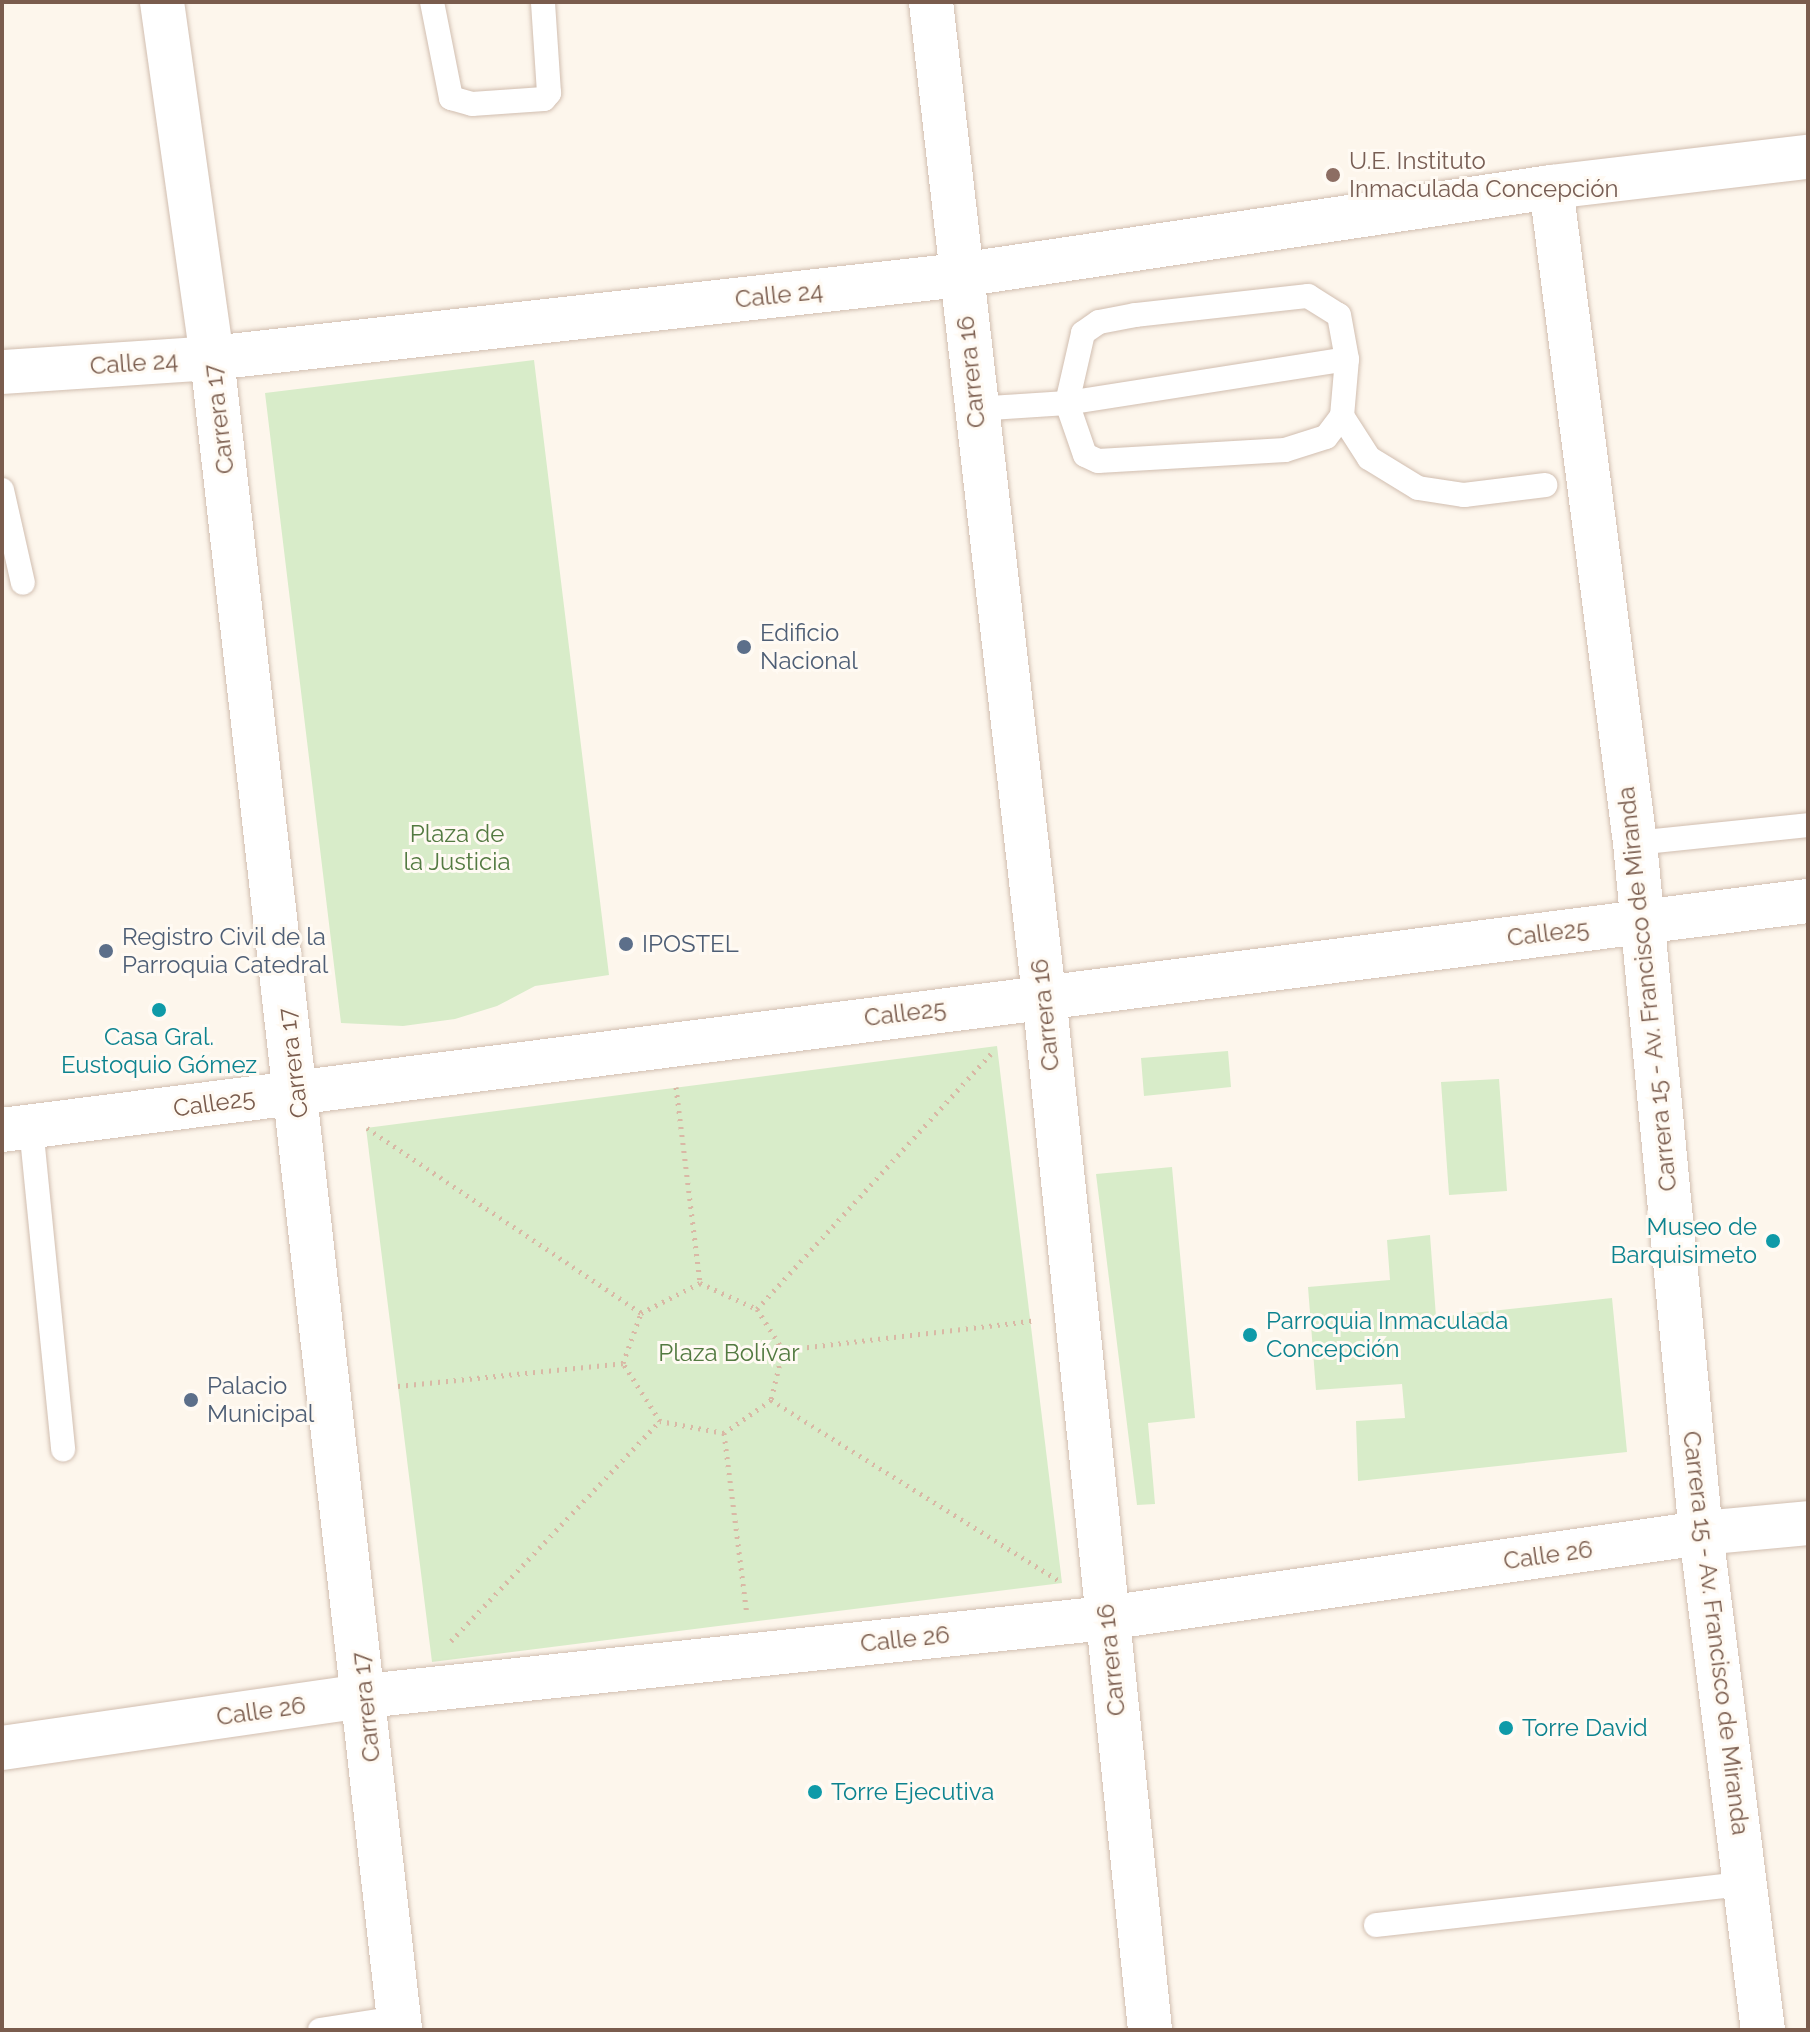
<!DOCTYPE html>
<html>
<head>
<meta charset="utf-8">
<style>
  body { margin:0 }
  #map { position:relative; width:1810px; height:2032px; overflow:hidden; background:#fdf6ec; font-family:Raleway,sans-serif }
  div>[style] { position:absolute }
  .green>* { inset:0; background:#d8ecc9 }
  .path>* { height:5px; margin-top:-2.5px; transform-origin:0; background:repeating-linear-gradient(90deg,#d9b8a5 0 2px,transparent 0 8px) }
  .roads { filter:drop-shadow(0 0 2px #d1beb0) drop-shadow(0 0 2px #d1beb0) }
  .service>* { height:24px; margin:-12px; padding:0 12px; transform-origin:12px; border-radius:12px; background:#fff }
  .minor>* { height:44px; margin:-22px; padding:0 22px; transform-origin:22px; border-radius:22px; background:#fff }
  .dots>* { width:22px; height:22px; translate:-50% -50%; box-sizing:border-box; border:4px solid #fffaf3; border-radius:50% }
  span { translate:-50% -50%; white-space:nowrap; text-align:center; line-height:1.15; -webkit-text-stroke:6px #fffaf3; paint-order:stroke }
  .education-label { font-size:24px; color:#785e54 }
  .left { translate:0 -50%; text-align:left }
  .street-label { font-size:24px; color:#7a5c4d }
  .service-label { font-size:24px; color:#4e5e75 }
  .park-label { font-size:24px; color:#537a41 }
  .culture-label { font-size:24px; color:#0d838f }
  .right { translate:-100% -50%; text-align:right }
  .frame { position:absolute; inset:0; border:4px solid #7a5c4d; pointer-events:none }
</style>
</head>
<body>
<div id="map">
  <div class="green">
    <div style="clip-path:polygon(534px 360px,609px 975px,535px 986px,497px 1006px,455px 1019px,403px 1026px,341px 1023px,265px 393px)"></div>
    <div style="clip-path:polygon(997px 1046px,1062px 1583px,432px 1662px,366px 1128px)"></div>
    <div style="clip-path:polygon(1228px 1051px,1231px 1087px,1144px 1096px,1141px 1058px)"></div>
    <div style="clip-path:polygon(1499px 1079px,1507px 1191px,1449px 1195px,1441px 1082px)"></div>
    <div style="clip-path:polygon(1172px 1167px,1195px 1418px,1148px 1423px,1155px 1504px,1137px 1505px,1096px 1174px)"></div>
    <div style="clip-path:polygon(1430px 1235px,1436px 1317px,1612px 1298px,1627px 1452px,1358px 1481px,1356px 1421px,1405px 1418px,1402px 1384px,1316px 1390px,1308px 1287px,1390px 1280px,1387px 1240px)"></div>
  </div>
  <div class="path">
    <div style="left:676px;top:1087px;width:197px;rotate:83deg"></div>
    <div style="left:367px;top:1128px;width:331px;rotate:34deg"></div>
    <div style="left:700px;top:1283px;width:63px;rotate:24.5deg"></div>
    <div style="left:757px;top:1309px;width:49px;rotate:57.6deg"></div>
    <div style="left:783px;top:1350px;width:51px;rotate:103.5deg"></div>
    <div style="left:771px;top:1400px;width:57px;rotate:144.9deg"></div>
    <div style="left:724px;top:1433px;width:65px;rotate:-169.4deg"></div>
    <div style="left:660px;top:1421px;width:69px;rotate:-122.5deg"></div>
    <div style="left:623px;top:1363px;width:53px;rotate:-70.2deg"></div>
    <div style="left:641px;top:1313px;width:66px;rotate:-27deg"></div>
    <div style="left:757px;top:1309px;width:351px;rotate:-47.5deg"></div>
    <div style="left:783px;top:1350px;width:250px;rotate:-6.7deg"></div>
    <div style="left:398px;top:1386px;width:226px;rotate:-5.8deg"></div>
    <div style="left:771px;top:1400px;width:339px;rotate:32.1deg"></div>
    <div style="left:724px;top:1433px;width:183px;rotate:82.8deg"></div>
    <div style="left:451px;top:1641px;width:303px;rotate:-46.5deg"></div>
  </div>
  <div class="roads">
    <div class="service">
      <div style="left:432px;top:2px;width:98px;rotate:78.8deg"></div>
      <div style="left:451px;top:98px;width:22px;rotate:16deg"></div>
      <div style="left:472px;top:104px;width:72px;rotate:-4deg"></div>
      <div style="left:544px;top:99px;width:8px;rotate:-50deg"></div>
      <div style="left:549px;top:93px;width:91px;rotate:-93.8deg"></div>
      <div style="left:1308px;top:296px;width:36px;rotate:32deg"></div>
      <div style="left:1339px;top:315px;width:45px;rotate:79.7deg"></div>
      <div style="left:1347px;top:359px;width:57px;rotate:95deg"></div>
      <div style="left:1342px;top:416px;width:26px;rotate:127deg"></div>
      <div style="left:1326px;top:437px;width:43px;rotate:162.4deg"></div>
      <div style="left:1285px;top:450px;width:187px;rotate:176.6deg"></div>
      <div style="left:1098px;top:461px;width:14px;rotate:-155deg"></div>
      <div style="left:1085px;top:455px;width:55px;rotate:-109.1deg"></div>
      <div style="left:1067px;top:403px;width:72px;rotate:-77.1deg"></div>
      <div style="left:1083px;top:333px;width:19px;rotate:-35deg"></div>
      <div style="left:1099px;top:322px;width:37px;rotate:-11deg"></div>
      <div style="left:1135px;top:315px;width:174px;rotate:-6.3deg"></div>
      <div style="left:975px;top:409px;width:92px;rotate:-3.7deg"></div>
      <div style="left:1067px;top:403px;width:283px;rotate:-8.9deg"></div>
      <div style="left:1342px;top:416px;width:50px;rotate:57.3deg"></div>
      <div style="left:1369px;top:458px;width:57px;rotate:31.5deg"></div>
      <div style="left:1418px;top:488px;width:47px;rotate:8.7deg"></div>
      <div style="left:1464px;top:495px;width:82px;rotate:-7deg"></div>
      <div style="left:2px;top:490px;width:95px;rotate:77.3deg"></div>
      <div style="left:1635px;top:843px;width:174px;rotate:-5.9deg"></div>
      <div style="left:31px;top:1127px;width:324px;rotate:84.3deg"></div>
      <div style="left:1376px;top:1925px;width:374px;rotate:-6.4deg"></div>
      <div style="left:320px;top:2030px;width:79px;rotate:-8.7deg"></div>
    </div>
    <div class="minor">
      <div style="left:162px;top:2px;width:359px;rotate:82deg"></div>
      <div style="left:212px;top:358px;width:1683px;rotate:83.58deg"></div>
      <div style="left:931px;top:2px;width:999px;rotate:83.51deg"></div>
      <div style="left:1044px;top:995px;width:1040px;rotate:84.15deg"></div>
      <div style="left:1551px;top:187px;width:661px;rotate:82.7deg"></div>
      <div style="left:1635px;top:843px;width:693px;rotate:84.54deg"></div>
      <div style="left:1701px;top:1533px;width:501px;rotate:82.89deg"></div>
      <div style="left:2px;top:372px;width:210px;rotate:-3.8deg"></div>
      <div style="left:212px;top:358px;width:753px;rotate:-6.33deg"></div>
      <div style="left:960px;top:275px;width:598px;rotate:-8.47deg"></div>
      <div style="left:1551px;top:187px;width:259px;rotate:-6.7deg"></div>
      <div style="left:2px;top:1130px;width:1820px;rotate:-7.23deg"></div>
      <div style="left:2px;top:1748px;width:367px;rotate:-8.2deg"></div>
      <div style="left:365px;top:1696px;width:745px;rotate:-6.01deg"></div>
      <div style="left:1106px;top:1618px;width:601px;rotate:-8.13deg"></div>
      <div style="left:1701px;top:1533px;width:107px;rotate:-5.3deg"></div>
    </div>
  </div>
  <div class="dots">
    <div style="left:1333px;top:175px;background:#8d6e63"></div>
    <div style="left:744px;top:647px;background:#5c6f8a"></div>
    <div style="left:626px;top:944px;background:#5c6f8a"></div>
    <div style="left:106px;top:951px;background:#5c6f8a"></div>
    <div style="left:159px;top:1010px;background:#0f9aa8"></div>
    <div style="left:1773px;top:1241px;background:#0f9aa8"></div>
    <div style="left:1250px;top:1335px;background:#0f9aa8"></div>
    <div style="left:191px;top:1400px;background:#5c6f8a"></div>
    <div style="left:1506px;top:1728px;background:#0f9aa8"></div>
    <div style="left:815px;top:1792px;background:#0f9aa8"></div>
  </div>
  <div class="education-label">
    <span class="left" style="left:1349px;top:175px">U.E. Instituto<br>Inmaculada Concepción</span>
  </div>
  <div class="street-label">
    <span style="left:779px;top:295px;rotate:-6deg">Calle 24</span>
    <span style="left:134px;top:363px;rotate:-4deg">Calle 24</span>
    <span style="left:971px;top:372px;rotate:-96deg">Carrera 16</span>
    <span style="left:219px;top:419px;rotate:-97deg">Carrera 17</span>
    <span style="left:1548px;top:933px;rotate:-7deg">Calle25</span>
    <span style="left:1647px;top:989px;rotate:-96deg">Carrera 15 - Av. Francisco de Miranda</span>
    <span style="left:905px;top:1013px;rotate:-7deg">Calle25</span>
    <span style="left:1045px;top:1015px;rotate:-96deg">Carrera 16</span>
    <span style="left:293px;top:1063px;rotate:-97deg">Carrera 17</span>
    <span style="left:214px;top:1103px;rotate:-8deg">Calle25</span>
    <span style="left:1548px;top:1555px;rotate:-8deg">Calle 26</span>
    <span style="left:1716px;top:1633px;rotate:83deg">Carrera 15 - Av. Francisco de Miranda</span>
    <span style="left:905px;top:1639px;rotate:-6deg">Calle 26</span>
    <span style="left:1111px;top:1660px;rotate:-96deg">Carrera 16</span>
    <span style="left:366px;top:1707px;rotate:-96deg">Carrera 17</span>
    <span style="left:261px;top:1711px;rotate:-8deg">Calle 26</span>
  </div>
  <div class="service-label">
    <span class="left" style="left:760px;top:647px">Edificio<br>Nacional</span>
    <span class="left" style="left:122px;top:951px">Registro Civil de la<br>Parroquia Catedral</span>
    <span class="left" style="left:642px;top:944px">IPOSTEL</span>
    <span class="left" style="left:207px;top:1400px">Palacio<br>Municipal</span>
  </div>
  <div class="park-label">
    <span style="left:457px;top:848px">Plaza de<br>la Justicia</span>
    <span style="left:729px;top:1353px">Plaza Bolívar</span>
  </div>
  <div class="culture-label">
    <span style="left:159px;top:1051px">Casa Gral.<br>Eustoquio Gómez</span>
    <span class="right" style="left:1757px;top:1241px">Museo de<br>Barquisimeto</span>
    <span class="left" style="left:1266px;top:1335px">Parroquia Inmaculada<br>Concepción</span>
    <span class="left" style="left:1522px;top:1728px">Torre David</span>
    <span class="left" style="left:831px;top:1792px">Torre Ejecutiva</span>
  </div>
  <div class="frame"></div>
</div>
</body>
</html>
